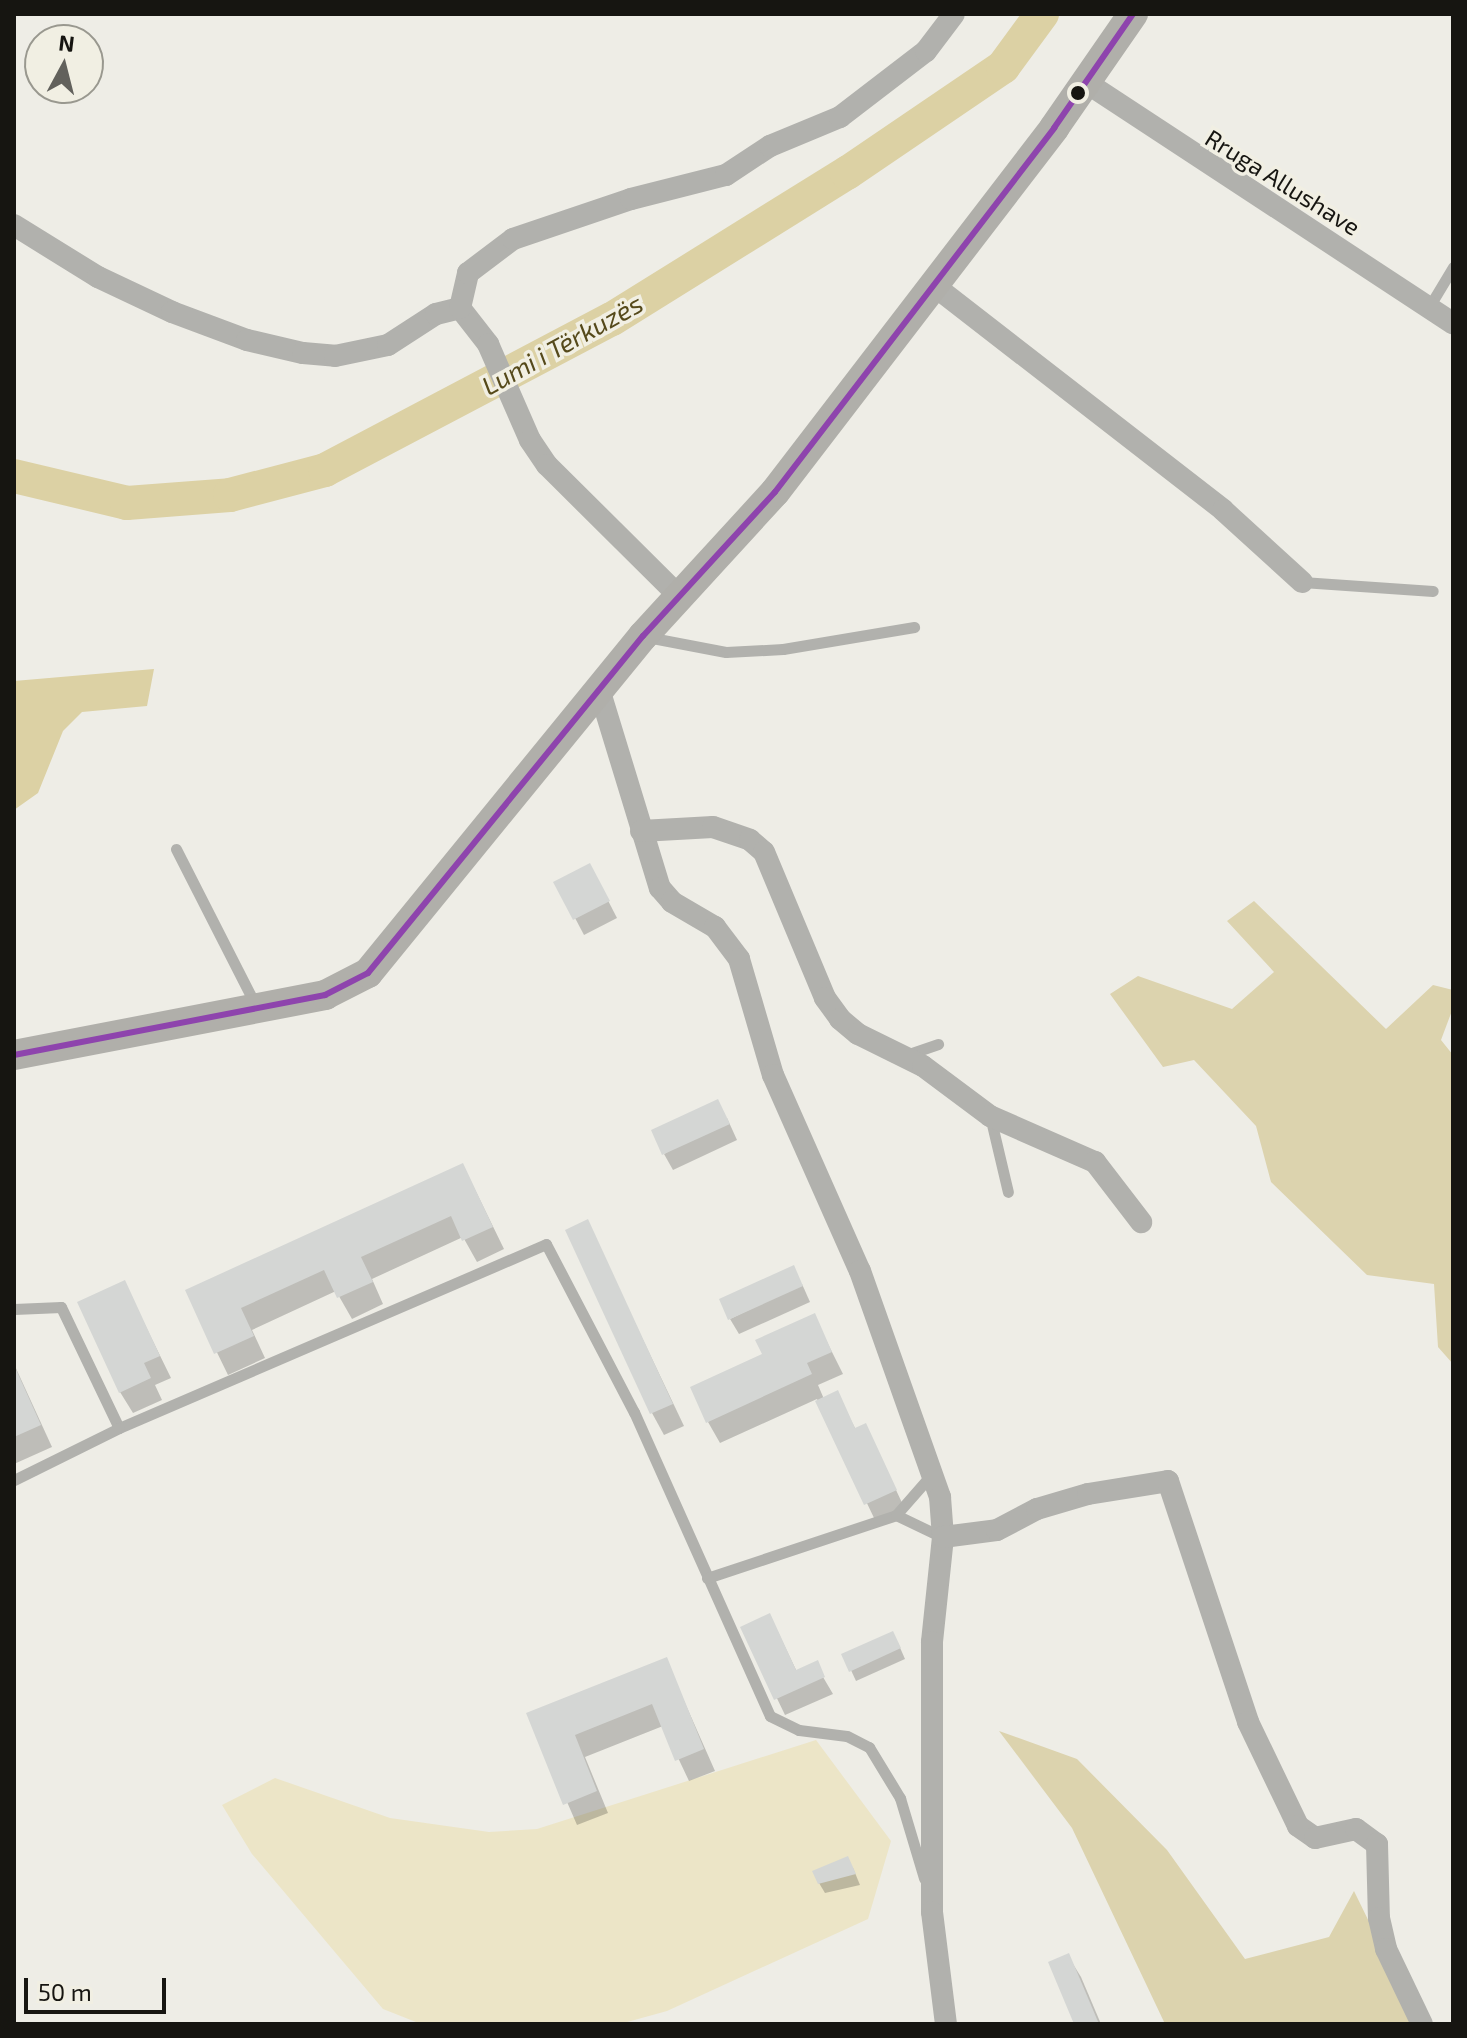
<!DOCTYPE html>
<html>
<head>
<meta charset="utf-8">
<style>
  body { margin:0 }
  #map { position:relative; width:1467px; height:2038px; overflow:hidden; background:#eeede6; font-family:"Exo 2",sans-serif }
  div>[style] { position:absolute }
  .green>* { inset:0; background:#ece5c7 }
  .forest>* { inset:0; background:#dcd3ae }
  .water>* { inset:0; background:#dcd1a4 }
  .shadow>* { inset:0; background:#0003 }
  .river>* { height:34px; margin:-17px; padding:0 17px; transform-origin:17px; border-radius:17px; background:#dcd1a4 }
  .building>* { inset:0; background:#d4d6d4 }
  .lane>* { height:11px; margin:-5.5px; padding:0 5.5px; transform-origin:5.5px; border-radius:5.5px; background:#b1b1ad }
  .street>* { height:22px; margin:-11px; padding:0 11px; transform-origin:11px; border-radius:11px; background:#b1b1ad }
  .secondary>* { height:30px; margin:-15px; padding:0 15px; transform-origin:15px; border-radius:15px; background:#b0afaa }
  .bus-1>* { height:6px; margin:-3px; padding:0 3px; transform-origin:3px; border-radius:3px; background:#8e44ad }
  .dots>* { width:22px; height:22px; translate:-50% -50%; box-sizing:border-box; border:4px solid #f1efe3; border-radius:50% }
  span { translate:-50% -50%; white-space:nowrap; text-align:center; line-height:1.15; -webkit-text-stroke:7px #f1efe3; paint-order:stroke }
  .street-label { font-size:24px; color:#161511 }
  .water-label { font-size:26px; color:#55491a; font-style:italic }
  .frame { position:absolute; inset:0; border:16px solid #161511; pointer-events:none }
  .north { position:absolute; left:24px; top:24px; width:80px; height:80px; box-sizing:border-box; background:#f1efe3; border:2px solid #99988f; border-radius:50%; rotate:7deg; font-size:22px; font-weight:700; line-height:32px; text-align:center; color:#161511 }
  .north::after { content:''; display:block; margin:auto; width:28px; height:36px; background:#62615c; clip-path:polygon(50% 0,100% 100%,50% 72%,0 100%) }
  .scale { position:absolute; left:24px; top:1978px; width:142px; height:36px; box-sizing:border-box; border:4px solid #161511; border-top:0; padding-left:10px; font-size:24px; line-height:28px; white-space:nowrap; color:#161511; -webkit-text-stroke:6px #f1efe3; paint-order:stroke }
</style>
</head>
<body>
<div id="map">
  <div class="green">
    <div style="clip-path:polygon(816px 1740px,891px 1841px,868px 1919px,667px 2011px,620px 2024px,421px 2024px,383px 2009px,252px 1854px,222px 1805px,275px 1778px,390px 1818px,489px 1832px,537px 1829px)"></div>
  </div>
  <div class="forest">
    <div style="clip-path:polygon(1254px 901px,1386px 1029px,1433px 985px,1453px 990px,1453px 1008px,1441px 1040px,1453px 1055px,1453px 1364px,1438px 1347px,1434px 1284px,1367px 1275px,1271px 1182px,1256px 1126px,1194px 1060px,1163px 1067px,1110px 994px,1138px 976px,1232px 1009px,1274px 972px,1227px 921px)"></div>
    <div style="clip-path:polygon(999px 1731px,1077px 1759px,1167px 1850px,1245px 1959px,1329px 1937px,1354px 1891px,1419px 2024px,1165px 2024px,1072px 1828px)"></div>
  </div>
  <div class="water">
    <div style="clip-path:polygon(154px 669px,147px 706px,82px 712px,63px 731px,38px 793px,14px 810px,14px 681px)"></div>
  </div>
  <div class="shadow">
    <div style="clip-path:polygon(598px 881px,617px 918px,584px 935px,556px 882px)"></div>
    <div style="clip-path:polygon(727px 1118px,737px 1140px,673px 1170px,664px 1154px)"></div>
    <div style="clip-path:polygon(463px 1165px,504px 1249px,477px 1262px,463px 1237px,372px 1279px,383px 1304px,352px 1319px,336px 1291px,252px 1330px,265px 1358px,228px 1375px,187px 1291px)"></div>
    <div style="clip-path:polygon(587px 1222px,684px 1426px,664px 1435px,652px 1413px)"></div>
    <div style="clip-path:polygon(124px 1282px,171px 1378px,155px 1385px,162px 1400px,133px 1413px,120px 1392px)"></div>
    <div style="clip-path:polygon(802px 1284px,810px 1302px,739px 1334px,730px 1319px)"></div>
    <div style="clip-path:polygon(814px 1316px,843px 1374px,818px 1385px,824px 1399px,837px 1393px,856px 1430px,866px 1426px,904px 1507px,875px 1520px,817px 1399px,720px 1443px,708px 1422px,764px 1355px)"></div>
    <div style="clip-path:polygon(14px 1364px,52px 1447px,14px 1464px)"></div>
    <div style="clip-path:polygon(743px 1628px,778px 1632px,797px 1672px,823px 1677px,833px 1694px,785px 1715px)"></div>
    <div style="clip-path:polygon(898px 1643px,905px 1659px,856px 1681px,844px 1655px)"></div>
    <div style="clip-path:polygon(666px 1660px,715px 1771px,689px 1781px,663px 1726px,585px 1757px,608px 1813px,577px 1825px,529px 1714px)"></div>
    <div style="clip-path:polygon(853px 1868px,860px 1885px,825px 1893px,819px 1883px)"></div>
    <div style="clip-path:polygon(1068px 1956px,1081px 1977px,1101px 2024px,1076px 2024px)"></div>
  </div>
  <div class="river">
    <div style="left:14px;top:476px;width:116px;rotate:13.4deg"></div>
    <div style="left:127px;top:503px;width:103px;rotate:-4.4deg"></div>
    <div style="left:230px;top:495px;width:98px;rotate:-14.7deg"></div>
    <div style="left:325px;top:470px;width:324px;rotate:-27.8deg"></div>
    <div style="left:612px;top:319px;width:277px;rotate:-31.9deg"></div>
    <div style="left:847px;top:173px;width:189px;rotate:-34.2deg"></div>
    <div style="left:1003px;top:67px;width:66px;rotate:-53.7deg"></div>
  </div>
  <div class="building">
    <div style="clip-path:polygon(590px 863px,610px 901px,573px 920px,553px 882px)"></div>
    <div style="clip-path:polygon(718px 1099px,730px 1124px,662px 1155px,651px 1130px)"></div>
    <div style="clip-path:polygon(463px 1163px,493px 1227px,462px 1241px,451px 1216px,361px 1257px,373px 1282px,337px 1298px,324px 1270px,241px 1308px,254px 1336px,214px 1354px,185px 1290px)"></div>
    <div style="clip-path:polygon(588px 1219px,673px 1404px,650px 1414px,565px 1230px)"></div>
    <div style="clip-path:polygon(794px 1265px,803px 1286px,728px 1320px,719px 1299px)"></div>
    <div style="clip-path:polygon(125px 1280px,160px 1356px,144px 1363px,151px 1378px,119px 1393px,77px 1302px)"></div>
    <div style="clip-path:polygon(815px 1313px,832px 1352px,807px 1363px,812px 1374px,706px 1423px,690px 1387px,762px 1354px,755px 1340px)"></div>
    <div style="clip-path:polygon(14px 1365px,41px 1425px,14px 1437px)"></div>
    <div style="clip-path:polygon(838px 1390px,855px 1428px,866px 1423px,897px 1490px,864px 1505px,815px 1401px)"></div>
    <div style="clip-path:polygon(770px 1613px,796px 1670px,818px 1660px,825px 1677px,774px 1700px,740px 1627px)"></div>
    <div style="clip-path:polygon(893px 1631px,901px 1648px,849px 1672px,841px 1654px)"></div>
    <div style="clip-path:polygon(667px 1657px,704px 1749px,675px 1761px,652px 1704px,575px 1735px,597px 1791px,563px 1805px,526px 1713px)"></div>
    <div style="clip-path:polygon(848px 1856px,856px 1874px,818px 1884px,812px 1871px)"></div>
    <div style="clip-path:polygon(1069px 1953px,1099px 2024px,1074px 2024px,1048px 1962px)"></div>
  </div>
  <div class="lane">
    <div style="left:1429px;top:307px;width:47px;rotate:-59deg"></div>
    <div style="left:1302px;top:582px;width:131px;rotate:3.9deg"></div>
    <div style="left:647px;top:637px;width:80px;rotate:10.8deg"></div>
    <div style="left:726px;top:652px;width:57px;rotate:-3deg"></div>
    <div style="left:783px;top:649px;width:133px;rotate:-9.5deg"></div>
    <div style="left:176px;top:849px;width:178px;rotate:63deg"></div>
    <div style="left:906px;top:1055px;width:34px;rotate:-19deg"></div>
    <div style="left:990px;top:1116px;width:78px;rotate:76.7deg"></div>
    <div style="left:14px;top:1309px;width:47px;rotate:-2.4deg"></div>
    <div style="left:61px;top:1307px;width:134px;rotate:64.4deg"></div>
    <div style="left:119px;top:1428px;width:465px;rotate:-23.3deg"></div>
    <div style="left:546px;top:1244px;width:190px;rotate:62.4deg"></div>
    <div style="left:634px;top:1412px;width:333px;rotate:65.9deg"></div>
    <div style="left:770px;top:1716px;width:32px;rotate:26deg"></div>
    <div style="left:799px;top:1730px;width:48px;rotate:7.1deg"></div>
    <div style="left:847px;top:1736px;width:25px;rotate:27deg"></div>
    <div style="left:869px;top:1747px;width:60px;rotate:58.7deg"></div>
    <div style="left:900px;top:1798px;width:84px;rotate:73.3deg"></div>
    <div style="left:14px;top:1480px;width:117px;rotate:-26.3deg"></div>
    <div style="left:896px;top:1515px;width:51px;rotate:25.6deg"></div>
    <div style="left:707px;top:1578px;width:199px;rotate:-18.4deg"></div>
    <div style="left:896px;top:1515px;width:53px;rotate:-48.8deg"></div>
  </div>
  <div class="street">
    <div style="left:1087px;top:83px;width:438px;rotate:33.3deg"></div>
    <div style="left:14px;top:225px;width:99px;rotate:31.8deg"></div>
    <div style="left:98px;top:277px;width:82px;rotate:25.3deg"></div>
    <div style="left:172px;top:312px;width:80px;rotate:20.5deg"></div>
    <div style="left:247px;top:340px;width:57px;rotate:13.1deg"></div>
    <div style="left:303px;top:353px;width:32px;rotate:5deg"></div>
    <div style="left:335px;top:356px;width:54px;rotate:-11.7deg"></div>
    <div style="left:388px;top:345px;width:57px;rotate:-32.9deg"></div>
    <div style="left:436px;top:314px;width:25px;rotate:-14deg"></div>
    <div style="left:460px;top:308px;width:46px;rotate:52.1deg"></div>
    <div style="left:488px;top:344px;width:105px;rotate:66.4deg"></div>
    <div style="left:530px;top:440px;width:30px;rotate:56deg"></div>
    <div style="left:547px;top:465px;width:187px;rotate:44.8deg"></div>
    <div style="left:932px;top:284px;width:368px;rotate:37.8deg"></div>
    <div style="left:1223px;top:510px;width:107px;rotate:42.3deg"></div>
    <div style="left:460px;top:308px;width:36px;rotate:-77deg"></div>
    <div style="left:468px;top:273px;width:56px;rotate:-37.1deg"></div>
    <div style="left:513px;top:239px;width:125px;rotate:-18.7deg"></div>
    <div style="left:631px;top:199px;width:98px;rotate:-14.2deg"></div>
    <div style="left:726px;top:175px;width:53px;rotate:-33.4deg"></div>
    <div style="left:770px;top:146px;width:76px;rotate:-22.5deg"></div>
    <div style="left:840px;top:117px;width:108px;rotate:-37.5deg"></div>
    <div style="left:926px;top:51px;width:46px;rotate:-52.9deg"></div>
    <div style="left:599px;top:689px;width:208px;rotate:73deg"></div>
    <div style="left:660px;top:888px;width:18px;rotate:49deg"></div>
    <div style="left:672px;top:902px;width:50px;rotate:30.2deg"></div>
    <div style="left:715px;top:927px;width:40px;rotate:53deg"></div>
    <div style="left:739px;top:959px;width:121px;rotate:73.7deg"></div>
    <div style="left:773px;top:1075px;width:214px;rotate:66.1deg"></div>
    <div style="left:860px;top:1271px;width:240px;rotate:70.5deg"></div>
    <div style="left:940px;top:1497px;width:40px;rotate:85.7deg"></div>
    <div style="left:943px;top:1537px;width:106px;rotate:96deg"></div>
    <div style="left:932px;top:1642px;width:270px;rotate:90deg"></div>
    <div style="left:932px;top:1912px;width:113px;rotate:82.9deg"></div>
    <div style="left:641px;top:831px;width:72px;rotate:-3.2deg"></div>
    <div style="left:713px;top:827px;width:39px;rotate:19deg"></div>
    <div style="left:750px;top:840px;width:18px;rotate:41deg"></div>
    <div style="left:764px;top:852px;width:158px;rotate:67.3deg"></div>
    <div style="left:825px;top:998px;width:26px;rotate:54deg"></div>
    <div style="left:840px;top:1019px;width:23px;rotate:40deg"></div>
    <div style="left:858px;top:1034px;width:72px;rotate:26.2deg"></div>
    <div style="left:923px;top:1066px;width:84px;rotate:36.7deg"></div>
    <div style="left:990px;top:1116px;width:115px;rotate:23.7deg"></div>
    <div style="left:1095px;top:1162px;width:76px;rotate:52.5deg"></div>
    <div style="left:943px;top:1537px;width:54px;rotate:-7.4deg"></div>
    <div style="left:997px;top:1530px;width:45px;rotate:-27.7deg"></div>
    <div style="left:1037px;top:1509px;width:53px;rotate:-16.4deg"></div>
    <div style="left:1088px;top:1494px;width:81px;rotate:-9.2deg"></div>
    <div style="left:1168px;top:1481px;width:254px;rotate:71.6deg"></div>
    <div style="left:1248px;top:1722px;width:115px;rotate:64.3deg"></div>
    <div style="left:1298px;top:1826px;width:21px;rotate:35deg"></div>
    <div style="left:1315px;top:1838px;width:42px;rotate:-12.4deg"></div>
    <div style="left:1356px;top:1829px;width:26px;rotate:36deg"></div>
    <div style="left:1377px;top:1844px;width:74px;rotate:88.5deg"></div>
    <div style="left:1379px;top:1918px;width:32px;rotate:77deg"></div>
    <div style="left:1386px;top:1949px;width:83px;rotate:64.4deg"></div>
  </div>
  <div class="secondary">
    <div style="left:14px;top:1055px;width:317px;rotate:-10.9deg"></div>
    <div style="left:325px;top:995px;width:48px;rotate:-27.1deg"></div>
    <div style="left:368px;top:973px;width:435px;rotate:-50.8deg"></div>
    <div style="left:643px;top:636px;width:195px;rotate:-47.5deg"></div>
    <div style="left:775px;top:492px;width:459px;rotate:-52.5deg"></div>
    <div style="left:1054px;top:128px;width:139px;rotate:-55.3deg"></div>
  </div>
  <div class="bus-1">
    <div style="left:14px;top:1055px;width:317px;rotate:-10.9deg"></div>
    <div style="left:325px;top:995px;width:48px;rotate:-27.1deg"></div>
    <div style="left:368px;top:973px;width:435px;rotate:-50.8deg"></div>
    <div style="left:643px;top:636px;width:195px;rotate:-47.5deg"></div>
    <div style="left:775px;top:492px;width:459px;rotate:-52.5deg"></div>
    <div style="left:1054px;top:128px;width:139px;rotate:-55.3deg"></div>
  </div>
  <div class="dots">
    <div style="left:1078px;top:93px;background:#161511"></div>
  </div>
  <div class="street-label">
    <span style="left:1283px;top:182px;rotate:32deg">Rruga Allushave</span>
  </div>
  <div class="water-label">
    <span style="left:562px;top:344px;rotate:-29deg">Lumi i Tërkuzës</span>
  </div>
  <div class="frame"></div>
  <div class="north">N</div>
  <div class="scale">50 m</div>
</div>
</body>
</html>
